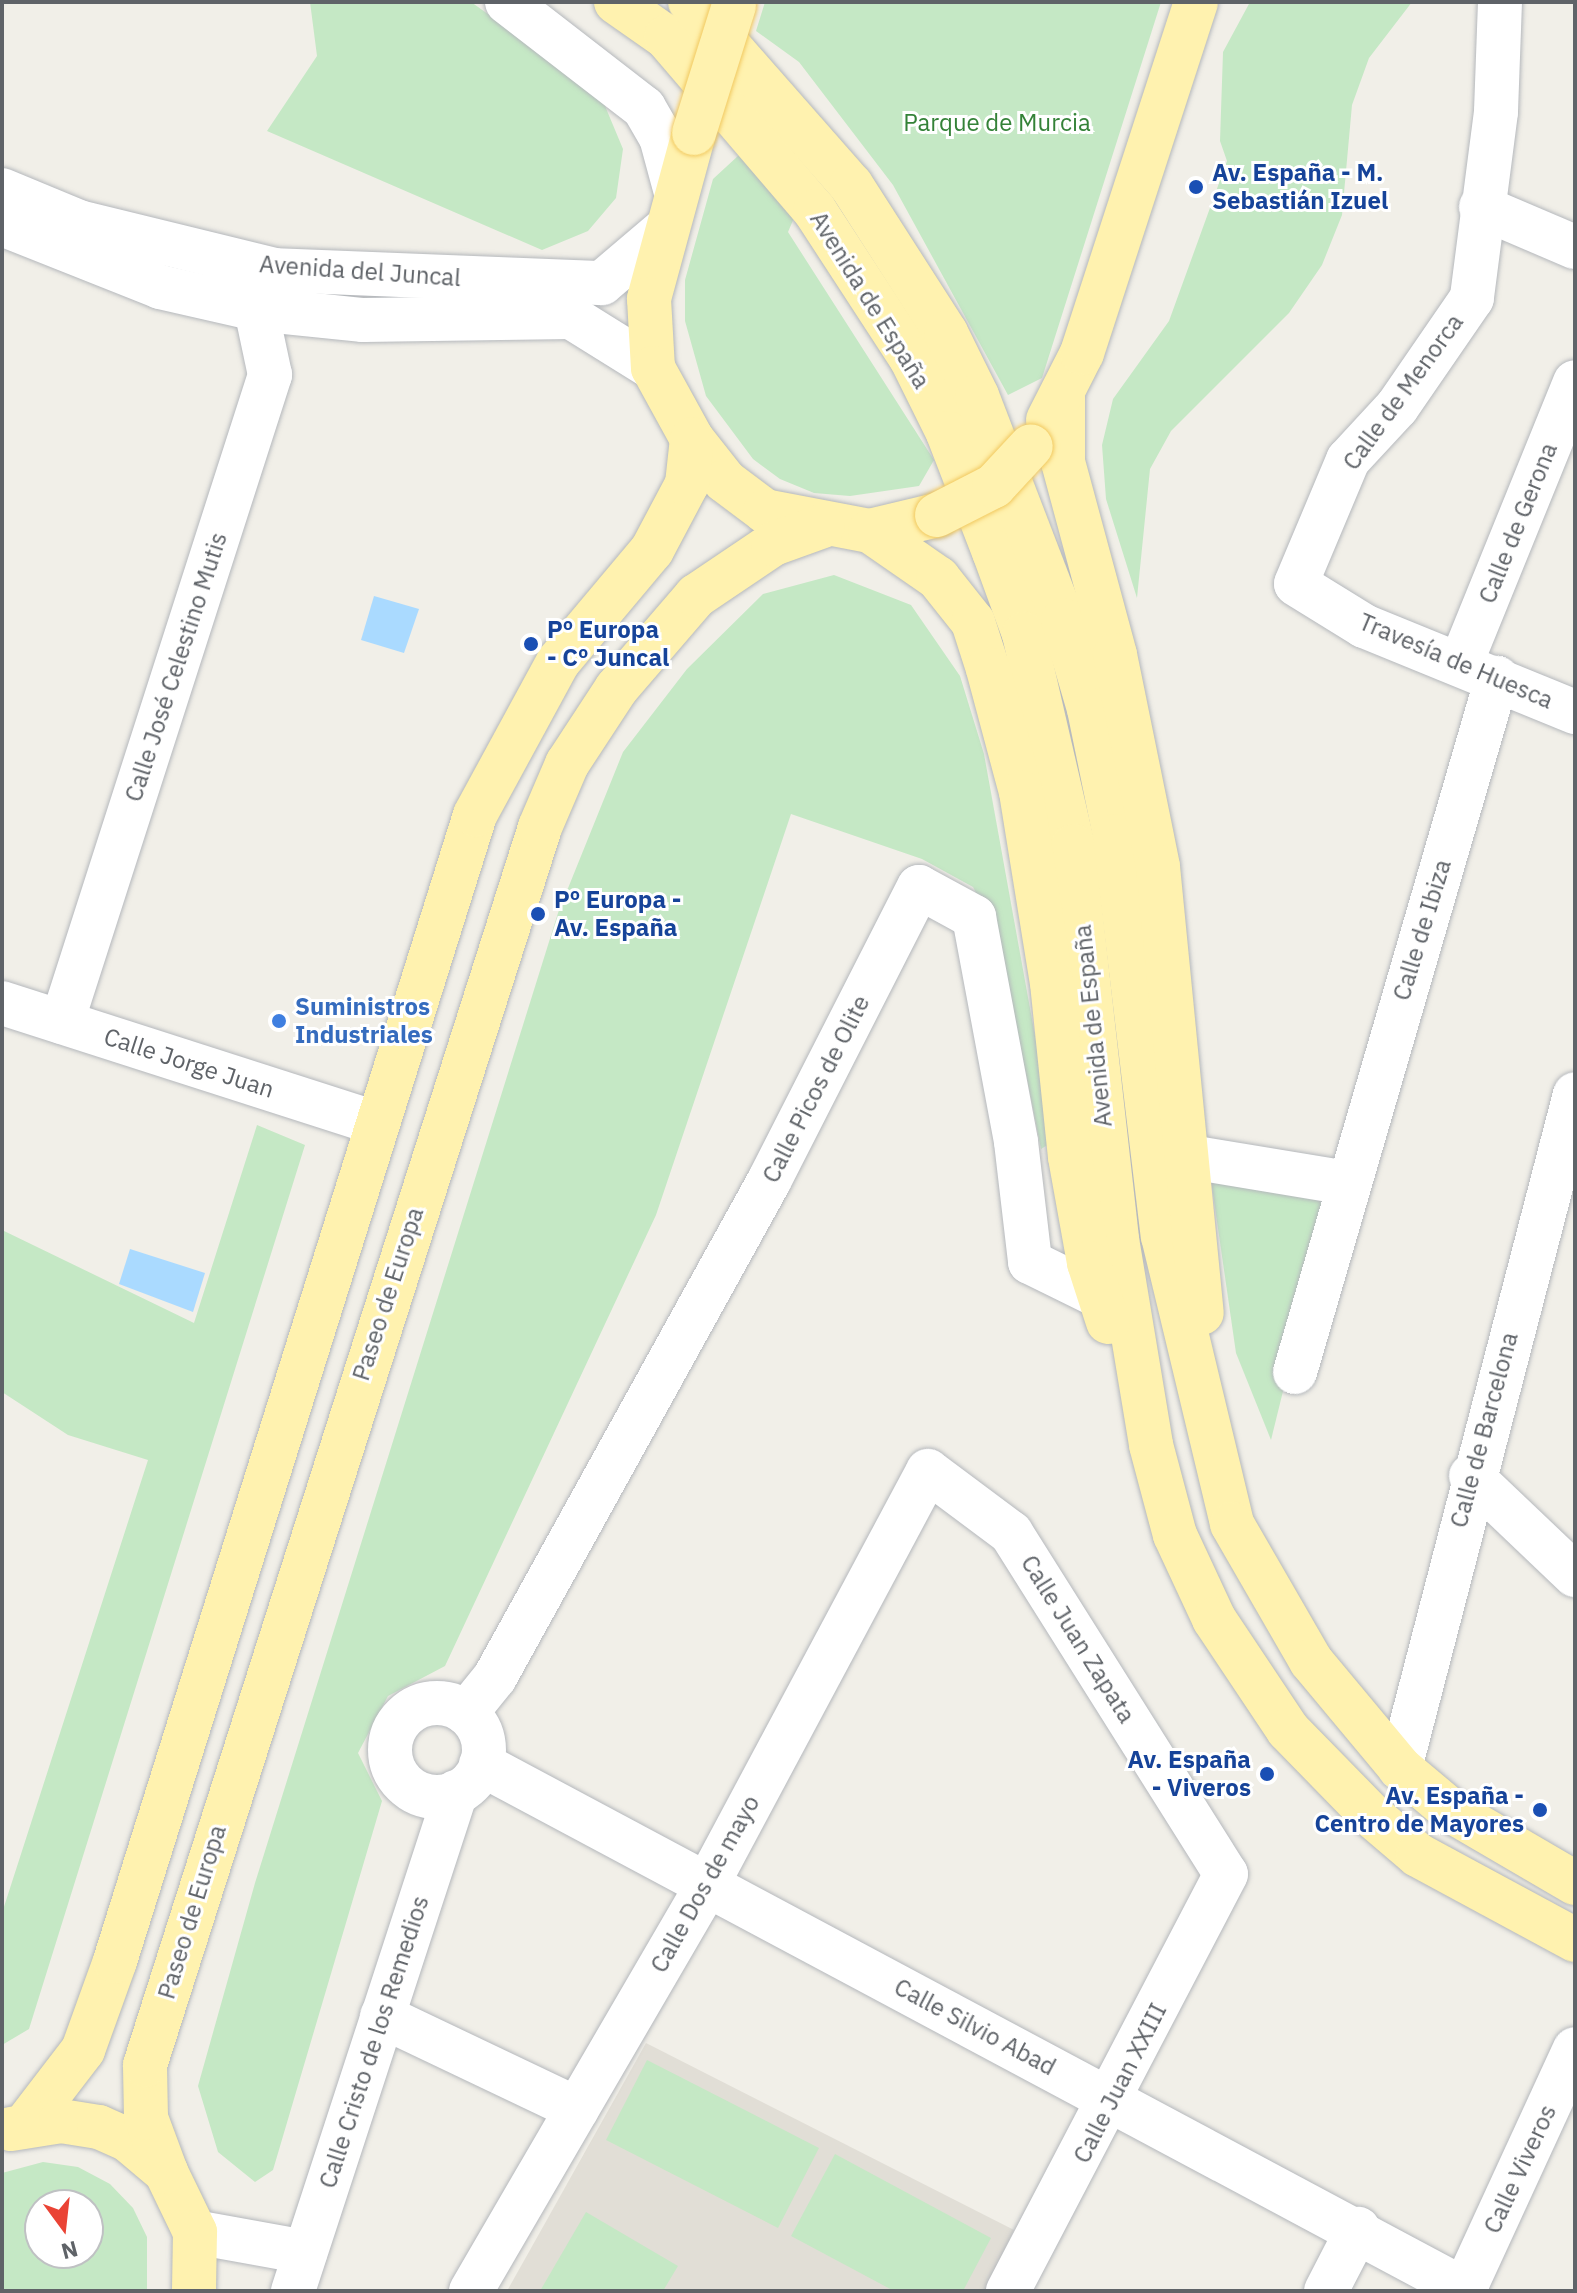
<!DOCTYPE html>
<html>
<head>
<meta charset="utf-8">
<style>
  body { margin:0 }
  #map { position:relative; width:1577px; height:2293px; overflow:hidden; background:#f1efe8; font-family:"IBM Plex Sans",sans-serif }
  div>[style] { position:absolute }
  .education>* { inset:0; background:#e1ded6 }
  .green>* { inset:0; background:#c5e8c5 }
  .water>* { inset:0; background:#aadaff }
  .roads { filter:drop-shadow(0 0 2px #b5b8bc) drop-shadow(0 0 2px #b5b8bc) }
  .minor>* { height:44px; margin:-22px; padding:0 22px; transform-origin:22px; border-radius:22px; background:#fff }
  .minor>.ring { margin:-22px; padding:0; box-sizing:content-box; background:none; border:44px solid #fff; border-radius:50% }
  .major>* { height:44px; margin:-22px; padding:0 22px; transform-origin:22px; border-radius:22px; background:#fff2af }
  .bridges { filter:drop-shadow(0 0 2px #f2c960) drop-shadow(0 0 2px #f2c960) }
  .major-bridge>* { height:44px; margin:-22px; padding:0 22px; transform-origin:22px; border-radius:22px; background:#fff2af }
  .dots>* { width:22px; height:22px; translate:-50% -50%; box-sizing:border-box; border:4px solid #fff; border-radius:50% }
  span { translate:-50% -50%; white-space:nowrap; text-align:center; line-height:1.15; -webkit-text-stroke:6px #fff; paint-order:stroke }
  .park-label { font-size:24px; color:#348238 }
  .transit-label { font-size:24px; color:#164399; font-weight:700 }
  .left { translate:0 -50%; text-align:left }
  .right { translate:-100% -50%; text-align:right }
  .street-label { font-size:24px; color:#5f6368 }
  .shop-label { font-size:24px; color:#366cbe; font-weight:700 }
  .frame { position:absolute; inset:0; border:4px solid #5f6368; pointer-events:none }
  .north { position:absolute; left:24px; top:2189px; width:80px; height:80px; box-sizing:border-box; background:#fff; border:2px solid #bfc1c3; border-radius:50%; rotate:165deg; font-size:22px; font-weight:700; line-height:32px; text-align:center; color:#5f6368 }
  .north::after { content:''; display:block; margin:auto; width:28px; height:36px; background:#ea4335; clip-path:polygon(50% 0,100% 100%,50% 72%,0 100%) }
</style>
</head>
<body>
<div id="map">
  <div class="education">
    <div style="clip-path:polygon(646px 2043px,1014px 2230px,985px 2291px,507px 2291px)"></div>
  </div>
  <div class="green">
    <div style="clip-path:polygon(310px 2px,471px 2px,600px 94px,623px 149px,616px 198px,588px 231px,542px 250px,267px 131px,317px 56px)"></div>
    <div style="clip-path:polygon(765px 2px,1161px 2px,1042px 378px,1008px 395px,893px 185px,799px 62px,756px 31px)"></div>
    <div style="clip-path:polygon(1250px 2px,1412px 2px,1369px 58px,1352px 105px,1342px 215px,1322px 265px,1289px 313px,1171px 431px,1150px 469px,1137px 598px,1106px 499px,1102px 445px,1113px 399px,1169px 321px,1227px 161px,1220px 141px,1223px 52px)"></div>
    <div style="clip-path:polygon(739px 155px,794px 218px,788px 232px,934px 460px,919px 486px,850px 496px,814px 493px,780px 479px,753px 459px,706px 396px,685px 321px,685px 280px,713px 179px)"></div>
    <div style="clip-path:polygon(834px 575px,911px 605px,960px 676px,984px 754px,1054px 1141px,1041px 1149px,998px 935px,973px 887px,922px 859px,791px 814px,656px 1215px,445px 1666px,388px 1696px,358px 1753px,382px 1801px,273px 2170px,255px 2182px,218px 2152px,198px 2086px,255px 1883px,558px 913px,623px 752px,687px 669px,763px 594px)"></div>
    <div style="clip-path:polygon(257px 1125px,305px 1145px,29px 2029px,2px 2045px,2px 1913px,148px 1460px,68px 1435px,2px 1392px,2px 1230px,194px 1323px)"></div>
    <div style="clip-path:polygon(1211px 1180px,1330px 1200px,1271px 1440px,1236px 1353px)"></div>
    <div style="clip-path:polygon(647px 2060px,819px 2148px,778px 2228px,606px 2140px)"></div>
    <div style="clip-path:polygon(835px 2154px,991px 2238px,963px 2291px,894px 2291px,791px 2236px)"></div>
    <div style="clip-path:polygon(evenodd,43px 2162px,78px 2167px,110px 2184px,133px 2208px,147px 2237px,147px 2291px,2px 2291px,2px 2173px,43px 2162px,40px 2205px,88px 2205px,88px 2253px,40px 2253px,40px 2205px)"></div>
    <div style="clip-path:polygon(586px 2212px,678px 2266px,663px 2291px,540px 2291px)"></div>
  </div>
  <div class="water">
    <div style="clip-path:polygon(374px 596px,419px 609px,404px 653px,361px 640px)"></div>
    <div style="clip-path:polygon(130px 1249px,205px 1273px,193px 1312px,119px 1284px)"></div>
  </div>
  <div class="roads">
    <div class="minor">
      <div style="left:507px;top:2px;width:173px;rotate:37.7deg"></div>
      <div style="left:644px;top:108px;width:34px;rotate:60deg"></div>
      <div style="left:661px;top:137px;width:54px;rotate:74.9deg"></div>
      <div style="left:1500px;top:2px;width:110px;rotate:92.1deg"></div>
      <div style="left:1496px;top:112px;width:188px;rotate:97.4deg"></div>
      <div style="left:1472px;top:298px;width:132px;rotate:124.5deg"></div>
      <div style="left:1397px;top:407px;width:72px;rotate:132.8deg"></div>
      <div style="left:1348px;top:460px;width:134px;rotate:112.8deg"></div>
      <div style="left:1296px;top:584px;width:80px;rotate:31.7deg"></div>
      <div style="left:1364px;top:626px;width:228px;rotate:22.2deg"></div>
      <div style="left:2px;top:190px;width:83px;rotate:22.6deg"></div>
      <div style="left:79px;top:222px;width:201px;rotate:13.8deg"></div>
      <div style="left:274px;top:270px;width:328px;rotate:2.3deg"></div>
      <div style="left:602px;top:283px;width:80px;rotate:-40.4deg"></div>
      <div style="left:1481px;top:207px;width:102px;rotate:23.1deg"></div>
      <div style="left:2px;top:224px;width:170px;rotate:21.7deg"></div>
      <div style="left:160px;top:287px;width:98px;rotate:12.9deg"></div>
      <div style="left:256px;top:309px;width:108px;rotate:5.9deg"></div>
      <div style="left:363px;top:320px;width:208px;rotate:-0.8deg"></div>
      <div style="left:571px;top:317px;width:97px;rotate:31.9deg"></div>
      <div style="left:1461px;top:663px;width:303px;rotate:-67.9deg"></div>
      <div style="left:2px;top:1003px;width:393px;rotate:17.8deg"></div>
      <div style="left:62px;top:1022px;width:680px;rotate:-72.18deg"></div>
      <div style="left:270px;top:375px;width:67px;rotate:-102deg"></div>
      <div style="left:1190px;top:1157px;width:159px;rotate:9.4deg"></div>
      <div style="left:1295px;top:1372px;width:723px;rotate:-73.77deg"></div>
      <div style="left:1471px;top:1476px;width:144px;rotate:43.6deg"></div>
      <div class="ring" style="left:390px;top:1703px;width:50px;height:50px"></div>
      <div style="left:466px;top:1713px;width:46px;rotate:-51.1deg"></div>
      <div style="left:495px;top:1677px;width:567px;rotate:-61.08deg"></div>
      <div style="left:769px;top:1181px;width:330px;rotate:-63deg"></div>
      <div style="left:919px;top:887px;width:63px;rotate:28.6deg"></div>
      <div style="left:974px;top:917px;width:229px;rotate:79.4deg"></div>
      <div style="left:1016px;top:1142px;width:121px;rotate:83.3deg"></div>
      <div style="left:1030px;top:1262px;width:77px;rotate:26.2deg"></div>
      <div style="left:481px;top:1764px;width:1118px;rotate:28.12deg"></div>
      <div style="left:1400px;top:1768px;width:696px;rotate:-75.44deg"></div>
      <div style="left:382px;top:2016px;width:216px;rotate:25.5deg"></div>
      <div style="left:195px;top:2232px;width:112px;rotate:10.3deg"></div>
      <div style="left:1464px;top:2290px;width:265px;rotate:-65.3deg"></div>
      <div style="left:293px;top:2291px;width:525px;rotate:-71.91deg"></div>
      <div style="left:471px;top:2291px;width:472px;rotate:-59.8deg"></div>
      <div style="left:708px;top:1883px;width:467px;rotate:-61.9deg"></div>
      <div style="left:928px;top:1471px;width:104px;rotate:36.8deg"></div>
      <div style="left:1011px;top:1533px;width:403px;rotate:57.8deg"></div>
      <div style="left:1226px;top:1874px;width:471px;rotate:117.6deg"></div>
      <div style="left:1326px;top:2291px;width:70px;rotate:-62.7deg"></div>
    </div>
    <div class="major">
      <div style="left:616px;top:2px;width:61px;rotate:35deg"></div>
      <div style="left:666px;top:37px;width:229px;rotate:49.4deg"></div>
      <div style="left:815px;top:211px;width:176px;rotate:56.9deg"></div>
      <div style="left:911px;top:358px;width:84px;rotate:63.7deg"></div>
      <div style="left:948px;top:433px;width:128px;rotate:68.9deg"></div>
      <div style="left:994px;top:552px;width:87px;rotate:69.9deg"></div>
      <div style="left:1024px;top:634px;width:218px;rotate:77deg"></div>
      <div style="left:1073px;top:846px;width:395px;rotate:83.6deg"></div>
      <div style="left:1117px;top:1239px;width:209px;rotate:80.6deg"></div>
      <div style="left:1151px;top:1445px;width:93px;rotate:75.1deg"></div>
      <div style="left:1175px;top:1535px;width:93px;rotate:65.1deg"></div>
      <div style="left:1214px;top:1619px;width:133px;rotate:56.3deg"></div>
      <div style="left:1288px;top:1730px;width:119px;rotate:45.7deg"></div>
      <div style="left:1371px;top:1815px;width:62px;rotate:40.4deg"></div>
      <div style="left:1418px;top:1855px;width:179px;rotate:28.4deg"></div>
      <div style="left:690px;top:2px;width:244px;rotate:48.7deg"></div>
      <div style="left:851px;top:185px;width:176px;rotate:57.3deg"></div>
      <div style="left:946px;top:333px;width:70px;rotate:63.8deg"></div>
      <div style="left:977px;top:396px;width:240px;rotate:69deg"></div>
      <div style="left:1063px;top:620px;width:93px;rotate:73.7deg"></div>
      <div style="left:1089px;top:709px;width:130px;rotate:78.4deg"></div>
      <div style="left:1115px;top:836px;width:403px;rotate:83.2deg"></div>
      <div style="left:1163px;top:1236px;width:296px;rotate:76.5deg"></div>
      <div style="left:1232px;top:1524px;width:158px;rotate:60deg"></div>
      <div style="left:1311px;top:1661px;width:139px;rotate:50.2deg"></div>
      <div style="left:1400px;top:1768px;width:65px;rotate:40deg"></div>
      <div style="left:1450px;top:1810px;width:145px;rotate:30.3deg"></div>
      <div style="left:694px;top:133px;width:172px;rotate:105.2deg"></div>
      <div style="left:649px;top:299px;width:69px;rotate:86.7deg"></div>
      <div style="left:653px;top:368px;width:81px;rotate:61.2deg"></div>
      <div style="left:692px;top:439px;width:53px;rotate:51.8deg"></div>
      <div style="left:725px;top:481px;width:50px;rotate:36.9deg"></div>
      <div style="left:765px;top:511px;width:107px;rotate:10.8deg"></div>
      <div style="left:870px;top:531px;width:69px;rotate:-13.4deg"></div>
      <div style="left:1063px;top:397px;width:65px;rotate:90deg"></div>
      <div style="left:1063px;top:462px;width:200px;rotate:74.9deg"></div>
      <div style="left:1115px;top:655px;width:216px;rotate:78.5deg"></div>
      <div style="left:1158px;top:867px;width:448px;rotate:84.4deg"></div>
      <div style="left:1048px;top:420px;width:75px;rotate:-63.1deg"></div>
      <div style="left:1082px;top:353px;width:369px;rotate:-72deg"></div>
      <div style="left:870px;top:531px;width:83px;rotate:34.7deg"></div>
      <div style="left:938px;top:578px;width:56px;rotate:51.5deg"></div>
      <div style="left:973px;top:622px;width:49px;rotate:72.3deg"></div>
      <div style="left:988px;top:669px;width:127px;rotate:75deg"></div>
      <div style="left:1021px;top:792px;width:193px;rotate:80.8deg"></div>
      <div style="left:1052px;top:983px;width:175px;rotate:84.1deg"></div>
      <div style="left:1070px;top:1157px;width:108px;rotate:79.8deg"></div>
      <div style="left:1089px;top:1263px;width:62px;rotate:72.1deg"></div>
      <div style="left:27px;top:2123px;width:92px;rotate:-52.5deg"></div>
      <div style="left:83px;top:2050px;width:95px;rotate:-70.2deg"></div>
      <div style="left:115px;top:1961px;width:1201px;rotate:-72.56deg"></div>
      <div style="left:475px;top:815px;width:174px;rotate:-61.5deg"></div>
      <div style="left:558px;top:662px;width:146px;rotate:-50deg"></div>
      <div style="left:652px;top:550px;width:75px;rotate:-62.1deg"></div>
      <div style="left:687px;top:484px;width:45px;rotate:-83.7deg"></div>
      <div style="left:11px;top:2129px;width:51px;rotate:-9.1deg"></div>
      <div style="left:61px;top:2121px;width:38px;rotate:9deg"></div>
      <div style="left:99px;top:2127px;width:32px;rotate:24deg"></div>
      <div style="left:128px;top:2140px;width:50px;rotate:40.1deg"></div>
      <div style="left:166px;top:2172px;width:67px;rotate:64.2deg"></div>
      <div style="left:195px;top:2232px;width:59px;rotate:91deg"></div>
      <div style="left:166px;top:2172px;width:58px;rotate:-110.3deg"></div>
      <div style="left:146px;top:2118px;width:53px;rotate:-91.1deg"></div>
      <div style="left:145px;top:2065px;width:1299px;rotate:-72.3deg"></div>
      <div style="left:540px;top:827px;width:69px;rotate:-66.8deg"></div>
      <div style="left:567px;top:764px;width:90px;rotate:-56.8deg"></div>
      <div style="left:616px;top:689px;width:123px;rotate:-49.3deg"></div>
      <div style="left:696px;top:596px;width:93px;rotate:-34deg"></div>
      <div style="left:773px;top:544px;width:53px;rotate:-19.8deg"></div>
    </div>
  </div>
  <div class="bridges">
    <div class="major-bridge">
      <div style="left:694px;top:133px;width:134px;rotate:-72.6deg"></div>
      <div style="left:937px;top:515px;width:64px;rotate:-27deg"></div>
      <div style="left:994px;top:486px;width:54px;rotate:-47.2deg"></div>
    </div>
  </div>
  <div class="dots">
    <div style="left:1196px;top:187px;background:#1a4fb4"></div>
    <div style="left:531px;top:644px;background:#1a4fb4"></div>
    <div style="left:538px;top:914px;background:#1a4fb4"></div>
    <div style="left:279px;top:1021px;background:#3f7fe0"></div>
    <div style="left:1267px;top:1774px;background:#1a4fb4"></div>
    <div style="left:1540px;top:1810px;background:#1a4fb4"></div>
  </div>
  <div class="park-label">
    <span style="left:997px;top:123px">Parque de Murcia</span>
  </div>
  <div class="transit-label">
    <span class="left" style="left:1212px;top:187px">Av. España - M.<br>Sebastián Izuel</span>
    <span class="left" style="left:547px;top:644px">Pº Europa<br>- Cº Juncal</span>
    <span class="left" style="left:554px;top:914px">Pº Europa -<br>Av. España</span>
    <span class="right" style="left:1251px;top:1774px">Av. España<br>- Viveros</span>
    <span class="right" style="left:1524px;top:1810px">Av. España -<br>Centro de Mayores</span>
  </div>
  <div class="street-label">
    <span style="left:360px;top:271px;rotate:4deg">Avenida del Juncal</span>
    <span style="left:870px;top:300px;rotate:58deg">Avenida de España</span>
    <span style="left:1403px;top:392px;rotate:-54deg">Calle de Menorca</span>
    <span style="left:1518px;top:523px;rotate:-68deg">Calle de Gerona</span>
    <span style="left:1456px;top:661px;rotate:23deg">Travesía de Huesca</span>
    <span style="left:176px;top:667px;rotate:-72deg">Calle José Celestino Mutis</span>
    <span style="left:1422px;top:930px;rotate:-73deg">Calle de Ibiza</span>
    <span style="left:1093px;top:1026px;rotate:-96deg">Avenida de España</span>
    <span style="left:189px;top:1063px;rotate:18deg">Calle Jorge Juan</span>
    <span style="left:816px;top:1089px;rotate:-63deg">Calle Picos de Olite</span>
    <span style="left:388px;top:1294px;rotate:-72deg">Paseo de Europa</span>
    <span style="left:1484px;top:1430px;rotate:-75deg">Calle de Barcelona</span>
    <span style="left:1078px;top:1639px;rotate:58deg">Calle Juan Zapata</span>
    <span style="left:705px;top:1884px;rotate:-61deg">Calle Dos de mayo</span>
    <span style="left:192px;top:1912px;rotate:-73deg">Paseo de Europa</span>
    <span style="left:975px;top:2027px;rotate:28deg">Calle Silvio Abad</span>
    <span style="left:374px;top:2042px;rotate:-72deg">Calle Cristo de los Remedios</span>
    <span style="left:1120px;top:2083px;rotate:-63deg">Calle Juan XXIII</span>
    <span style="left:1520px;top:2169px;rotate:-65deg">Calle Viveros</span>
  </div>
  <div class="shop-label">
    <span class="left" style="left:295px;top:1021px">Suministros<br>Industriales</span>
  </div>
  <div class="frame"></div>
  <div class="north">N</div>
</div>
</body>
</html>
